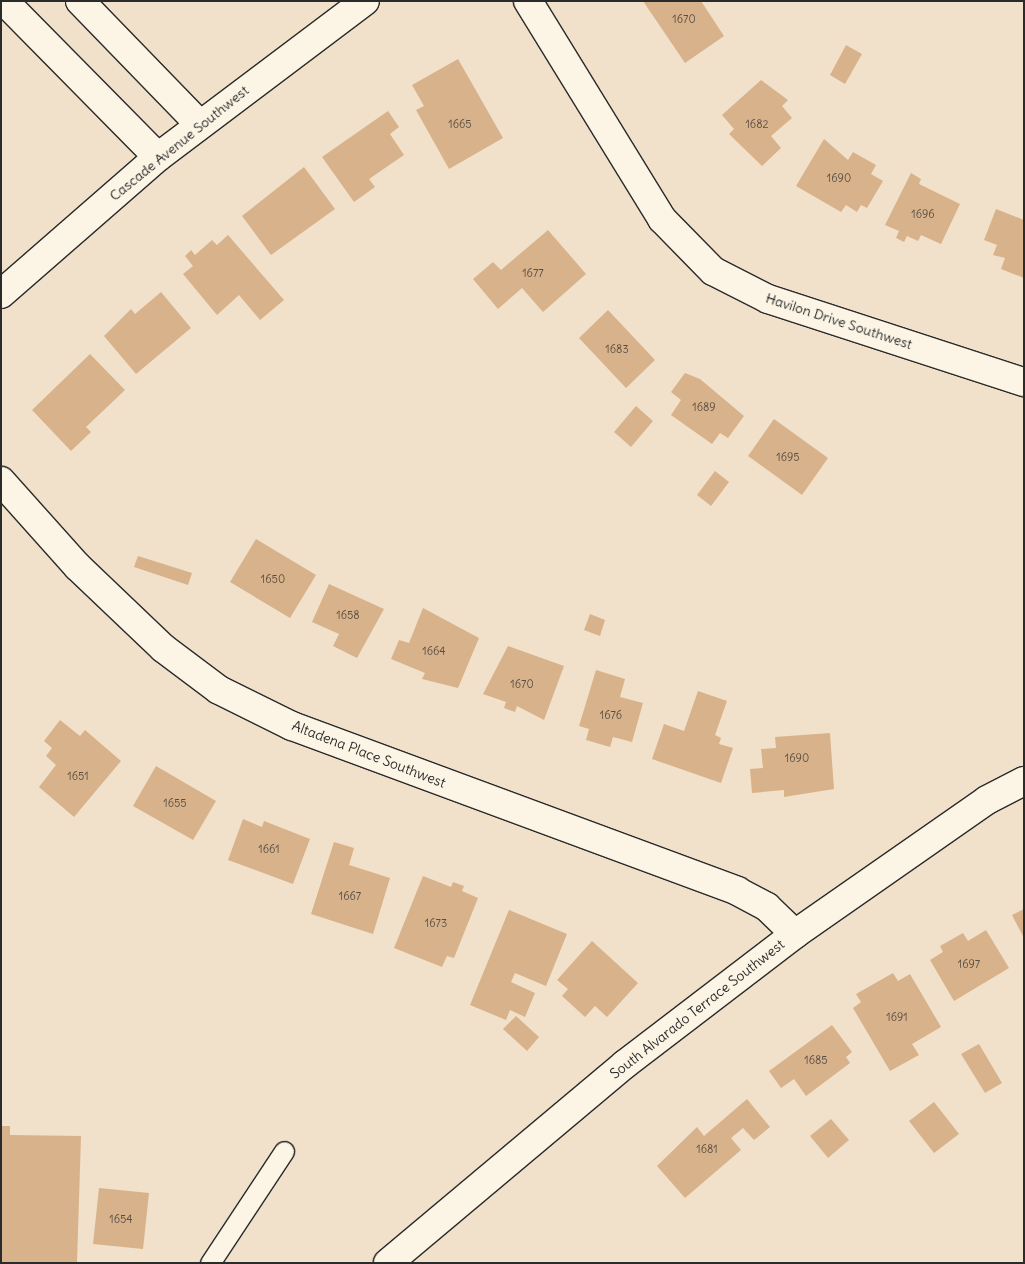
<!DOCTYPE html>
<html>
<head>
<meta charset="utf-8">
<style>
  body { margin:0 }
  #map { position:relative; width:1025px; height:1264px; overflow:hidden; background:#f1e1ca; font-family:Delius,sans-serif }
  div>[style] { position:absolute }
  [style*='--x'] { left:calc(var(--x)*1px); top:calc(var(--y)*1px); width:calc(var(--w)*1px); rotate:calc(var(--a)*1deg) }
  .building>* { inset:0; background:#d8b28a }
  .roads { filter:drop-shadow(1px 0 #2b2b2b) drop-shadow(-1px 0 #2b2b2b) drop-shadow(0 1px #2b2b2b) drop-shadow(0 -1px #2b2b2b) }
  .service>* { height:19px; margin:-9.5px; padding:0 9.5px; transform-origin:9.5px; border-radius:9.5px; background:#fcf5e5 }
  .minor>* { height:28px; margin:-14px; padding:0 14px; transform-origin:14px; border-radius:14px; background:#fcf5e5 }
  .secondary>* { height:28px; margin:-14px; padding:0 14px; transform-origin:14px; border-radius:14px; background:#fcf5e5 }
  span { translate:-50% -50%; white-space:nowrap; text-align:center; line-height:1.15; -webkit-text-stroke:4px #fcf5e5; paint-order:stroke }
  .number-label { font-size:11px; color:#564d43 }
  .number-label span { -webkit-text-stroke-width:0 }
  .street-label { font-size:14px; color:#2b2b2b }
  .frame { position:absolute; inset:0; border:2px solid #2b2b2b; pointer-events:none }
</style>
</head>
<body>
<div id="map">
  <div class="building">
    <i style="clip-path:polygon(643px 1px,701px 1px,724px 36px,685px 63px)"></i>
    <i style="clip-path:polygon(846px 45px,862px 54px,845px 84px,830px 75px)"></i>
    <i style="clip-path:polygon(458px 59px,503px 138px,449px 169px,416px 110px,424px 106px,412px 85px)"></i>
    <i style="clip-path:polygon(761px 80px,788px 100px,782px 106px,792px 118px,771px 136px,781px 148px,762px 166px,729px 134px,734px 129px,722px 115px)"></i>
    <i style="clip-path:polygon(388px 111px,399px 127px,390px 134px,404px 155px,369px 179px,375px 187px,354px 202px,322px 157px)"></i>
    <i style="clip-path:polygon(824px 139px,848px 160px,853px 152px,876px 165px,871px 174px,883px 181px,867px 208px,861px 205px,857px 212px,846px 205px,841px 212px,796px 186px)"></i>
    <i style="clip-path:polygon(304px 167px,335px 209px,271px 255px,242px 216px)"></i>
    <i style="clip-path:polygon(911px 173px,921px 179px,919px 184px,960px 204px,941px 244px,921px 235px,918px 241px,907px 236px,904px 242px,896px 238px,899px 231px,885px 225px)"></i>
    <i style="clip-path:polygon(996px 209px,1024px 220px,1024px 278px,1001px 269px,1005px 258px,993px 255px,997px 245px,984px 240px)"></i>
    <i style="clip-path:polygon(548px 230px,586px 274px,543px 312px,522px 288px,498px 309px,473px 279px,493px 262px,501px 270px)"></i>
    <i style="clip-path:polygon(228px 235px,284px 300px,260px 320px,239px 295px,217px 315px,183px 274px,193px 266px,185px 256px,191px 250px,195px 255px,212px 240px,217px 245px)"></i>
    <i style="clip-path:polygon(161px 292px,191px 328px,136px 374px,104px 336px,131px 309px,135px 314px)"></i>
    <i style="clip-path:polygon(608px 310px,655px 360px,626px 388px,579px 338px)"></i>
    <i style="clip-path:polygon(90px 354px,125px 390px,86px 427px,91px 432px,71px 451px,32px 410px)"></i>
    <i style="clip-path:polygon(685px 373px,700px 379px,744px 416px,728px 438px,720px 433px,712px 444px,671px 415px,681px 400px,671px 392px)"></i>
    <i style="clip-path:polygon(636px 406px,653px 421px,631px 447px,614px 432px)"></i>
    <i style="clip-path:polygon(774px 419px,828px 458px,802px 495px,748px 456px)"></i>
    <i style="clip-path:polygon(715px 471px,729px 482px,711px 506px,697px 495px)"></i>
    <i style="clip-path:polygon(256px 539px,316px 575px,290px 618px,230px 582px)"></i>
    <i style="clip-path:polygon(138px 556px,192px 573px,188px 585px,134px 567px)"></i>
    <i style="clip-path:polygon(329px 584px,384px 609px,357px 658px,333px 646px,339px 634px,312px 622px)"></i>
    <i style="clip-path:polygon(423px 608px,479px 638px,458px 688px,422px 679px,425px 673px,391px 659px,399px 640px,409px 643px)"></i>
    <i style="clip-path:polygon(590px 614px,605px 620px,600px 636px,584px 630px)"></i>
    <i style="clip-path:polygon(508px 646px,564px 666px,544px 720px,517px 706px,515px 712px,504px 708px,506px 702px,483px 694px)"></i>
    <i style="clip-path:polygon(596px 670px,625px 679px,620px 697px,643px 703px,632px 742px,613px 737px,610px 747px,586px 740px,589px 729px,579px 726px)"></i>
    <i style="clip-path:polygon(698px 691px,727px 701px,715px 735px,721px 738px,719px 744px,733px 748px,721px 783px,652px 759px,664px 724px,684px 731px)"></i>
    <i style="clip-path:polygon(60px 720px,80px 736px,85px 730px,121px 761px,74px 817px,39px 787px,56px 765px,46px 756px,52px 748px,44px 741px)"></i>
    <i style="clip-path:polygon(830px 733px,834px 789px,784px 797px,784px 790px,752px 793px,750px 769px,763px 768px,761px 749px,776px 748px,775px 737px)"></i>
    <i style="clip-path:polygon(156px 766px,216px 801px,193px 840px,133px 806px)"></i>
    <i style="clip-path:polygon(243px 819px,262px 827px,264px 821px,310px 839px,293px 884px,228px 860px)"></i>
    <i style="clip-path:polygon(334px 842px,354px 848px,349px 865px,390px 878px,373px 934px,311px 914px)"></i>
    <i style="clip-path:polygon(423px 876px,451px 887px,453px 882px,464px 886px,462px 891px,478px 898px,454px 958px,447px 956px,442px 967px,394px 948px)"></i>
    <i style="clip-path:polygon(1024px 909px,1024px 938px,1012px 915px)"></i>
    <i style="clip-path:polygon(509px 910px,567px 934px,546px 986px,515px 973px,511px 982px,535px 993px,525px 1017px,510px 1010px,506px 1020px,470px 1005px)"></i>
    <i style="clip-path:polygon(986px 930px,1009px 968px,954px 1001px,930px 960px,943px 952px,940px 946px,963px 933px,968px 941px)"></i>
    <i style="clip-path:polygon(592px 941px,638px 983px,607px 1017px,595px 1006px,585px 1017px,562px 996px,568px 989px,557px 980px)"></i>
    <i style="clip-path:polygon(893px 973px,898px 981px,910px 974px,941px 1027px,912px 1044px,919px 1055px,890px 1071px,853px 1008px,861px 1002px,856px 994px)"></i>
    <i style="clip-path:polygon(516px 1016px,539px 1037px,527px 1051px,503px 1029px)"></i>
    <i style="clip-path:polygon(832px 1025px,852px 1052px,846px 1057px,850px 1063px,806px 1096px,794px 1079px,781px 1088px,769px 1071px)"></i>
    <i style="clip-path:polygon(979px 1044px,1002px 1083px,985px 1093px,961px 1054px)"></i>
    <i style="clip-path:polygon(747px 1099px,770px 1127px,754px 1140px,743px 1128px,731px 1138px,741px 1150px,685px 1198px,657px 1166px,697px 1127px,704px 1136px)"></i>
    <i style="clip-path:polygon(934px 1102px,959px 1134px,934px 1153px,909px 1121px)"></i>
    <i style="clip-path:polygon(831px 1119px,849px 1140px,828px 1158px,810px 1136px)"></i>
    <i style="clip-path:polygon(1px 1126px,10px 1126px,10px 1135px,81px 1136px,77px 1263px,1px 1263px)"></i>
    <i style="clip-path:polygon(99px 1188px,149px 1193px,143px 1249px,93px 1244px)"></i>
  </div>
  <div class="roads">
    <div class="service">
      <i style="--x:210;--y:1263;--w:134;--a:-56.5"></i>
    </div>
    <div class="minor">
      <i style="--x:4;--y:1;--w:219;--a:45.4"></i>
      <i style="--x:80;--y:1;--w:171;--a:45.9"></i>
      <i style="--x:528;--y:1;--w:256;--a:58.4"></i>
      <i style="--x:662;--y:219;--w:73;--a:45.6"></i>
      <i style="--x:713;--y:271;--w:62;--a:27"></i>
      <i style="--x:768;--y:299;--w:269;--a:18"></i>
      <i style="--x:1;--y:481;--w:114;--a:48.2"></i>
      <i style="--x:77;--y:566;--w:119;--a:43.6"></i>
      <i style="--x:163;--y:648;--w:70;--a:36.9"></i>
      <i style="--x:219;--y:690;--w:81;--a:26.3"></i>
      <i style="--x:292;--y:726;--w:475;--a:20.3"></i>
      <i style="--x:737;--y:891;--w:34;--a:28"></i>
      <i style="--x:767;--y:907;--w:39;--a:44"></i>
      <i style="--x:388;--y:1263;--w:309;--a:-40"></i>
      <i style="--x:625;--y:1064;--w:214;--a:-37.4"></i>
      <i style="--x:795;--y:934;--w:234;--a:-34.9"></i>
      <i style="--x:987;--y:800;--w:42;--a:-27.2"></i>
    </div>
    <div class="secondary">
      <i style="--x:1;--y:294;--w:208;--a:-41.1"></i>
      <i style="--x:158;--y:157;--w:259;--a:-37"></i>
    </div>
  </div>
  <div class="number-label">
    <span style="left:684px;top:19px">1670</span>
    <span style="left:460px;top:124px">1665</span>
    <span style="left:757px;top:124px">1682</span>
    <span style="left:839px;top:178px">1690</span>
    <span style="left:923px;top:214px">1696</span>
    <span style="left:533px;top:273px">1677</span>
    <span style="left:617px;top:349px">1683</span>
    <span style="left:704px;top:407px">1689</span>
    <span style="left:788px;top:457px">1695</span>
    <span style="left:273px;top:579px">1650</span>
    <span style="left:348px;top:615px">1658</span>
    <span style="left:434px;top:651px">1664</span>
    <span style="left:522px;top:684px">1670</span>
    <span style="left:611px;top:715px">1676</span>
    <span style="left:797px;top:758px">1690</span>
    <span style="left:78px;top:776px">1651</span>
    <span style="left:175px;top:803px">1655</span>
    <span style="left:269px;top:849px">1661</span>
    <span style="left:350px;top:896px">1667</span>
    <span style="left:436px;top:923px">1673</span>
    <span style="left:969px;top:964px">1697</span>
    <span style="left:897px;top:1017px">1691</span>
    <span style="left:816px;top:1060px">1685</span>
    <span style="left:707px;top:1149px">1681</span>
    <span style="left:121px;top:1219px">1654</span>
  </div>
  <div class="street-label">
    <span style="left:179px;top:143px;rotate:-39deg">Cascade Avenue Southwest</span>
    <span style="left:839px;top:321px;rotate:18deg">Havilon Drive Southwest</span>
    <span style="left:369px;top:754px;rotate:21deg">Altadena Place Southwest</span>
    <span style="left:697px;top:1009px;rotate:-38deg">South Alvarado Terrace Southwest</span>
  </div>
  <div class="frame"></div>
</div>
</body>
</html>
